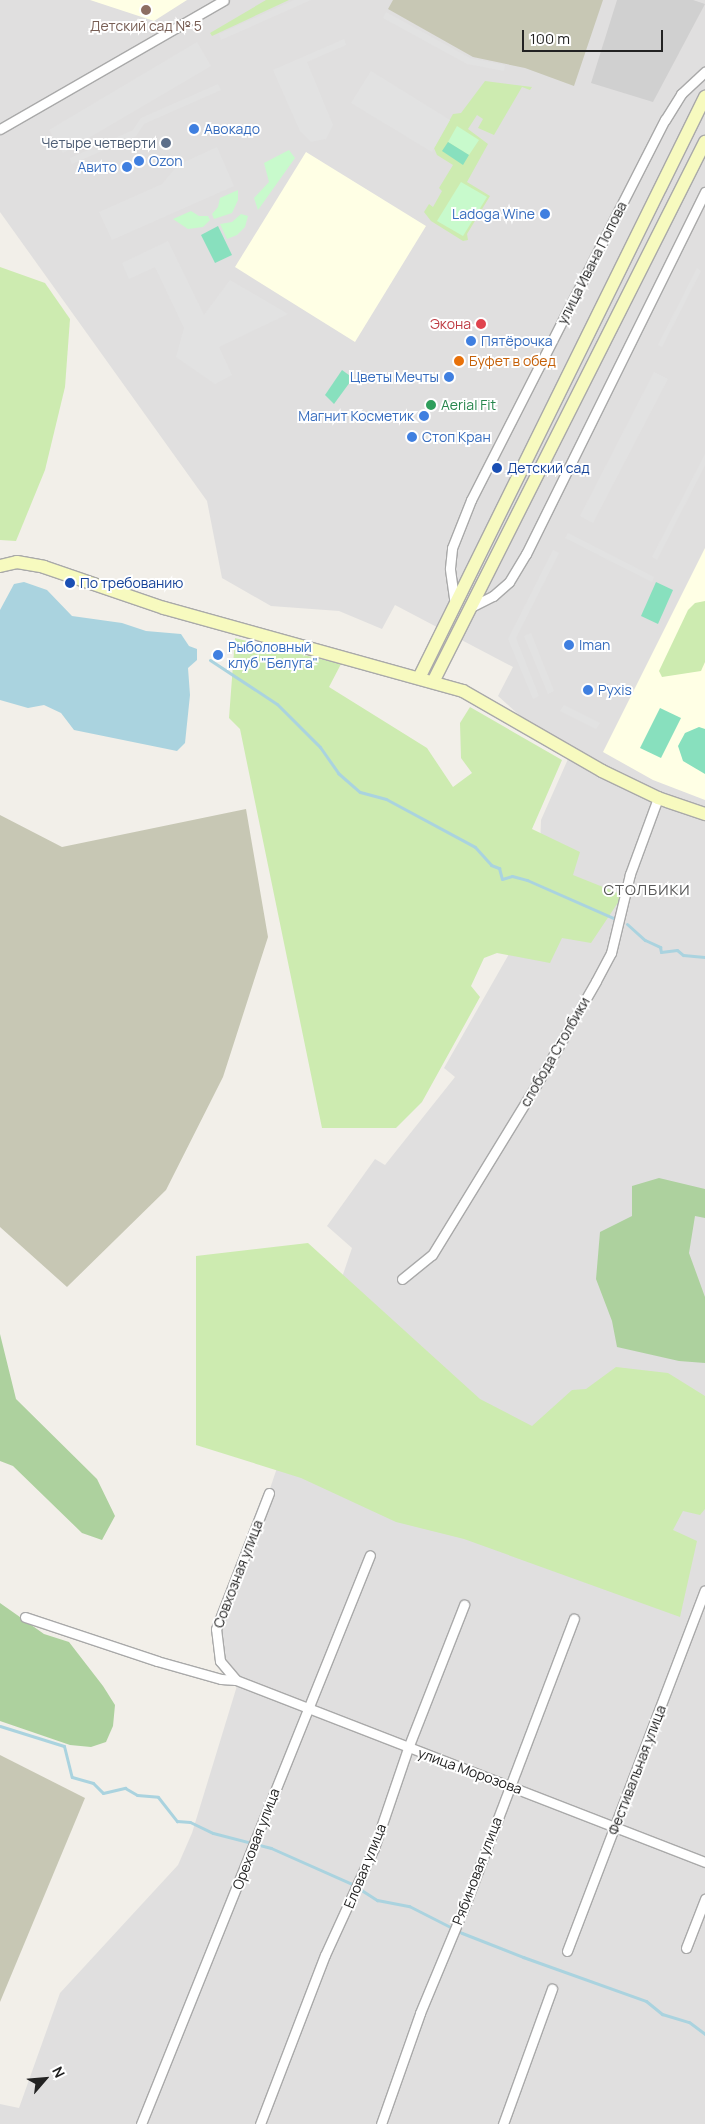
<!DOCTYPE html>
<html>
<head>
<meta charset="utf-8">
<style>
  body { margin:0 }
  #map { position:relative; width:705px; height:2124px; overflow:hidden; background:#f2efe9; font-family:Manrope,sans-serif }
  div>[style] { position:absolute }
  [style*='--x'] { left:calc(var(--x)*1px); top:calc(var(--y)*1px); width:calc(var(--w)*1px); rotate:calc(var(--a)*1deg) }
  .residential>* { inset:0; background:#e0dfdf }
  .education>* { inset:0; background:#ffffe5 }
  .religious>* { inset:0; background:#d0d0d0 }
  .construction>* { inset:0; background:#c7c7b4 }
  .grass>* { inset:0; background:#cdebb0 }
  .forest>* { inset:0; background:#add19e }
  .park>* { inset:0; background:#c8facc }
  .pitch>* { inset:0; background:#88e0be }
  .parking>* { inset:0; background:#e2e2e2 }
  .water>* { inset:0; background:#aad3df }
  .stream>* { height:3px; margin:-1.5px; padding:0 1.5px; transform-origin:1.5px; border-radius:1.5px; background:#aad3df }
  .roads { filter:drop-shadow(1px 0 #a9a9a9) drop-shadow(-1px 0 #a9a9a9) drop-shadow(0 1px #a9a9a9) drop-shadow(0 -1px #a9a9a9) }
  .minor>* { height:9px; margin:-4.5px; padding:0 4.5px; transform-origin:4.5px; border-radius:4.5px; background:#fff }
  .secondary>* { height:12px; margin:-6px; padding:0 6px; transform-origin:6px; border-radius:6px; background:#f7fabf }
  .dots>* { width:14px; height:14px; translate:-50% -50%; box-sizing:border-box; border:2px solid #fff; border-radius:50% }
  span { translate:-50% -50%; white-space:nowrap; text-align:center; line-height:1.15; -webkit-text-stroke:4px #fff; paint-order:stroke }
  .education-label { font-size:14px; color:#785e54 }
  .shop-label { font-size:14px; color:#366cbe }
  .left { translate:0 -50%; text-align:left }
  .right { translate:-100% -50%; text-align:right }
  .service-label { font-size:14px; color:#4e5e75 }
  .street-label { font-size:14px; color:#222 }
  .health-label { font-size:14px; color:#be3a42 }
  .food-label { font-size:14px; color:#c56008 }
  .leisure-label { font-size:14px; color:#27864d }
  .transit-label { font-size:14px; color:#164399 }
  .neighbourhood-label { font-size:15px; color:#555; letter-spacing:1px }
  .north { position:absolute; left:20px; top:2054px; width:50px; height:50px; -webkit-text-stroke:4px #fff; paint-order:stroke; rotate:63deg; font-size:14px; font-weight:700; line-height:20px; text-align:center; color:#222 }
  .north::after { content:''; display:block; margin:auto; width:18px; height:22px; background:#222; clip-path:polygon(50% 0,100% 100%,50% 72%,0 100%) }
  .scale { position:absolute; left:522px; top:30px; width:141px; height:22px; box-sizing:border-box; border:2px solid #222; border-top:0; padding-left:6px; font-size:15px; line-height:18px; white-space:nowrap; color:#222; -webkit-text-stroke:4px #fff; paint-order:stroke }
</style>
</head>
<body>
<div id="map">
  <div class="residential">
    <i style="clip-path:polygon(0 0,705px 0,705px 2124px,0 2124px,0 2104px,19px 2108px,60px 1993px,178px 1865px,192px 1833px,240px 1676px,216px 1647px,352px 1248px,327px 1226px,375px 1159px,385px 1165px,455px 1077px,444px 1068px,538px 903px,541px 820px,568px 759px,498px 696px,513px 667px,395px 605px,382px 629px,339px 611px,271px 606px,222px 578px,207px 501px,0 212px)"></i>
  </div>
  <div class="education">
    <i style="clip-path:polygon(90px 0,187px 0,154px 21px)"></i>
    <i style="clip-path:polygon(306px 152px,426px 226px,355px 342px,235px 267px)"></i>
    <i style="clip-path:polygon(705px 548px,705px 800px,653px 780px,603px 752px)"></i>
  </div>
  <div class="religious">
    <i style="clip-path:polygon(617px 0,693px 0,705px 4px,653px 102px,591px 83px)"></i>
  </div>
  <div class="construction">
    <i style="clip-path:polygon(393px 0,603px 0,574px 86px,525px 68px,473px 57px,388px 9px)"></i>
    <i style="clip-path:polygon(246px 809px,268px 937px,223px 1077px,166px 1190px,67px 1287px,0 1227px,0 815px,62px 847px)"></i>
    <i style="clip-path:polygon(0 1755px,85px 1798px,0 2002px)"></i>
  </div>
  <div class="grass">
    <i style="clip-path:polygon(266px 0,289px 0,212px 36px,210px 33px)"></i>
    <i style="clip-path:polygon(485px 81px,532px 87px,530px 90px,522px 87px,494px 135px,478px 128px,483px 119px,477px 115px,468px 129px,488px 144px,467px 182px,490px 196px,467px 234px,468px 240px,463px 241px,431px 221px,424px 212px,429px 204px,433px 207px,442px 191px,439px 188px,453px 165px,437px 155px,434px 148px,453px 114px,461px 113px)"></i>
    <i style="clip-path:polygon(0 267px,45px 283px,70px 319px,65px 387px,45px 470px,16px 541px,0 540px)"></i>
    <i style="clip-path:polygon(705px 601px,705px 662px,701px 671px,662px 677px,659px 671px,688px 610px,695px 603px)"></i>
    <i style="clip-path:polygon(235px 638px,341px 664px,329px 687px,427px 748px,453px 787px,472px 773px,461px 758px,460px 723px,470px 707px,562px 760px,532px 829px,580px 852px,573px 875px,623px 895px,591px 943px,562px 938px,550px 963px,497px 953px,484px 958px,471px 986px,480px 997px,422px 1102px,396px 1128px,322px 1128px,240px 729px,229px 718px)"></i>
    <i style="clip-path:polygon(308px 1243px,480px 1399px,532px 1426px,572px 1390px,586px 1389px,616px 1367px,668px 1373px,705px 1396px,705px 1509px,700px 1515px,683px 1511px,673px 1530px,697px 1541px,680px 1617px,464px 1539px,396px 1522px,301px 1478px,196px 1445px,196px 1256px)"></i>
  </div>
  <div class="forest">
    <i style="clip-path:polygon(659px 1178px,705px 1189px,705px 1218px,695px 1216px,689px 1253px,705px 1297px,705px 1363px,679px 1361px,617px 1347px,612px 1321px,596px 1279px,600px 1232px,632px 1216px,632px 1186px)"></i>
    <i style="clip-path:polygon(0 1334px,16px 1399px,97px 1479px,115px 1516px,102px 1540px,82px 1533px,13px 1466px,0 1461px)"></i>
    <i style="clip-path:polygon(0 1603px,44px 1634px,69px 1642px,103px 1686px,115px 1705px,113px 1726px,106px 1742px,91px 1747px,70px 1745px,0 1721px)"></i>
  </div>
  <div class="park">
    <i style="clip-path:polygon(457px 126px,479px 140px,469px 155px,448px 142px)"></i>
    <i style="clip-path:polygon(289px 150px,295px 158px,258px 210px,254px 198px,269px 182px,264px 163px)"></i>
    <i style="clip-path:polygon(461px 182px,487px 197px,463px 236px,437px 221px)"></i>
    <i style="clip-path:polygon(238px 190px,238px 200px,232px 213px,214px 219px,212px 214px,218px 207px,220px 198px)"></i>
    <i style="clip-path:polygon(191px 211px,199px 216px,208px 216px,210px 220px,203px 227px,188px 229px,173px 219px)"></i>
    <i style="clip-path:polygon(241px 214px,248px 216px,245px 227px,237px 235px,227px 239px,220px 224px,232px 222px)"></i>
  </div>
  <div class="pitch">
    <i style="clip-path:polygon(448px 142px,469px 155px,463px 165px,442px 151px)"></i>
    <i style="clip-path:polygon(218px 226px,232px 255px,215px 263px,201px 235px)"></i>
    <i style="clip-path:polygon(342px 370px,353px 378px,334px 404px,325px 395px)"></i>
    <i style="clip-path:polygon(656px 582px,673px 590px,658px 624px,641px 616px)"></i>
    <i style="clip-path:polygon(660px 708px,681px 718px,661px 758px,640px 748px)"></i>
    <i style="clip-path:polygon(699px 727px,705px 729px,705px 774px,683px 761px,678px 746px,685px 733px)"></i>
  </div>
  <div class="parking">
    <i style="clip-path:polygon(294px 0,311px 0,221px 40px,219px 34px)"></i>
    <i style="clip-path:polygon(386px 12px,470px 58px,505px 65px,504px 71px,467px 64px,383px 18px)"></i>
    <i style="clip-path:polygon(344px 39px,346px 45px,307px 62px,333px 125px,326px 139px,311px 142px,300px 131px,273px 70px)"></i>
    <i style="clip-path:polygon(197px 42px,211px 66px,63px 153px,49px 130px)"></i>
    <i style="clip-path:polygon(371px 71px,450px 120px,432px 152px,351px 103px)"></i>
    <i style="clip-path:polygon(218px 84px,221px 90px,144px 124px,136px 136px,72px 164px,70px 158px,133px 130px,141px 118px)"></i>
    <i style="clip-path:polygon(217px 147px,234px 186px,112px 240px,99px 212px,162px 184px,178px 165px)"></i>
    <i style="clip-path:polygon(168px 241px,204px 315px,230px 280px,288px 314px,219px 347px,232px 375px,215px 384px,176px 357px,184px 328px,155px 267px,129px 279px,122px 263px)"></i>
    <i style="clip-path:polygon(697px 268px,701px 271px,662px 347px,658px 345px)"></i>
    <i style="clip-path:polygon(654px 372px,668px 379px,593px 523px,580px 516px)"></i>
    <i style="clip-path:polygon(705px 454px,705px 465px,657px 560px,652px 557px)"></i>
    <i style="clip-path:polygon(568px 533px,654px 577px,652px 582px,565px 538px)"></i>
    <i style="clip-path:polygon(553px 550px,559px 553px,516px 638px,539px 696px,533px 699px,508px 639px)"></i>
    <i style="clip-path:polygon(531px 633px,554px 691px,548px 694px,524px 636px)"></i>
    <i style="clip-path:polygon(564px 705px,600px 723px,596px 729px,560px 711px)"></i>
  </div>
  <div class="water">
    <i style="clip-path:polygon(24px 582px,47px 590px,72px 616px,122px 623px,146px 631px,181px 634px,189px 646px,197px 649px,197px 660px,188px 668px,190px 695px,185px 743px,177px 751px,74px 730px,61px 713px,44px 705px,28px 708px,0 700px,0 610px,14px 584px)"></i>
  </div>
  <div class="stream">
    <i style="--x:210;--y:660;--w:80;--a:33.3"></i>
    <i style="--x:277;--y:704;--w:61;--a:45"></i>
    <i style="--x:320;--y:747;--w:32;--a:55"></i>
    <i style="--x:338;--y:773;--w:29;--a:41"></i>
    <i style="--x:360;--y:792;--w:27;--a:15"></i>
    <i style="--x:386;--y:799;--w:101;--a:28.3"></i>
    <i style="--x:475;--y:847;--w:24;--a:48"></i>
    <i style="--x:491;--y:865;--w:9;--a:21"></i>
    <i style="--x:499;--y:868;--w:11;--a:75"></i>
    <i style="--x:502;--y:879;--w:10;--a:-17"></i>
    <i style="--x:512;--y:876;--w:16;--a:15"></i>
    <i style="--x:527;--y:880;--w:94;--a:23.8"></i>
    <i style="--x:627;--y:924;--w:24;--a:42"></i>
    <i style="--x:645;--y:940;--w:17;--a:25"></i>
    <i style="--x:660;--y:947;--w:5;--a:79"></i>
    <i style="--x:661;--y:952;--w:16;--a:-7"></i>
    <i style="--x:677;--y:950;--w:8;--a:40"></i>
    <i style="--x:683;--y:955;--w:22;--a:5"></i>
    <i style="--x:0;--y:1726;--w:67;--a:17.4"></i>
    <i style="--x:64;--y:1746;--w:32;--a:76"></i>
    <i style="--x:72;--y:1777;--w:22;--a:16"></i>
    <i style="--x:93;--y:1783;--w:14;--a:45"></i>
    <i style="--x:103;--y:1793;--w:23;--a:-13"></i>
    <i style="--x:125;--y:1788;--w:14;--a:30"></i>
    <i style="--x:137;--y:1795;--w:21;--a:5"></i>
    <i style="--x:158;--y:1797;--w:31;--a:52"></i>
    <i style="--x:177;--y:1821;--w:13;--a:4"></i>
    <i style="--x:190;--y:1822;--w:25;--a:26"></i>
    <i style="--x:213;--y:1833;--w:60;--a:14.5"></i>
    <i style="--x:271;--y:1848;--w:89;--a:24"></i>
    <i style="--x:352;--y:1884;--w:30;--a:33"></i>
    <i style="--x:377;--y:1900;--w:33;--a:11"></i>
    <i style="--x:409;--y:1906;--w:59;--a:27"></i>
    <i style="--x:462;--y:1933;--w:66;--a:21.5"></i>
    <i style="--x:523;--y:1957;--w:131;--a:19.7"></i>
    <i style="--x:646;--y:2001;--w:21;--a:39"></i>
    <i style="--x:662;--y:2014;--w:28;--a:17"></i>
    <i style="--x:689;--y:2022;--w:20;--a:37"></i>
  </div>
  <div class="roads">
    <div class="minor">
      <i style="--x:0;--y:129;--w:258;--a:-29.9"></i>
      <i style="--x:455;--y:605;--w:37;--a:-98"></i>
      <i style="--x:450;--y:568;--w:20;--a:-84"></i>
      <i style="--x:452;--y:548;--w:52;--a:-68.4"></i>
      <i style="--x:471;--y:500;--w:427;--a:-63"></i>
      <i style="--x:665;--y:120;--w:31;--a:-58"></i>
      <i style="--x:681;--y:94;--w:33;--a:-43"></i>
      <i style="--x:471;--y:607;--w:25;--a:-27"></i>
      <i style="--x:493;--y:596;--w:21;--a:-41"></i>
      <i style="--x:509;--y:582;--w:33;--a:-59"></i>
      <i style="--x:526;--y:554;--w:404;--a:-63.7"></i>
      <i style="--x:402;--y:1279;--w:38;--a:-39"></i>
      <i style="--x:432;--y:1255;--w:203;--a:-58.5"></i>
      <i style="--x:538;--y:1082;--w:116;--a:-60.1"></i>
      <i style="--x:596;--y:981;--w:32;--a:-62"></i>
      <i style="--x:611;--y:953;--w:81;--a:-76.5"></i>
      <i style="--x:630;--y:874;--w:81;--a:-69.8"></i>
      <i style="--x:25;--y:1617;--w:139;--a:18.4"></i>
      <i style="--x:157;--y:1661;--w:66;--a:15.7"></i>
      <i style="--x:221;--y:1679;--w:15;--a:4"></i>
      <i style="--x:236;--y:1680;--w:503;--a:21.21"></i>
      <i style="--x:236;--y:1680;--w:25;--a:-130"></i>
      <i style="--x:220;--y:1661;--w:32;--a:-97"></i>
      <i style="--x:216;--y:1629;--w:146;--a:-68.7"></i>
      <i style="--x:686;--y:1948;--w:53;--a:-68.8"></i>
      <i style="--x:567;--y:1951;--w:386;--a:-69.1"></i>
      <i style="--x:141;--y:2124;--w:613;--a:-68.08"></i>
      <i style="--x:260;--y:2124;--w:181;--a:-69"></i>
      <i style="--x:325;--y:1955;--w:118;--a:-65.4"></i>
      <i style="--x:374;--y:1848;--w:106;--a:-71.2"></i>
      <i style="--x:408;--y:1748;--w:154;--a:-68.6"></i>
      <i style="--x:381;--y:2124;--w:118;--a:-70.6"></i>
      <i style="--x:420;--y:2013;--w:122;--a:-67.4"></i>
      <i style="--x:467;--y:1900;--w:301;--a:-69.2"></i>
      <i style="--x:503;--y:2124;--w:144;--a:-70.1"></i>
    </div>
    <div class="secondary">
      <i style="--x:0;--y:566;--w:17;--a:-13"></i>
      <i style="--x:17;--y:562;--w:27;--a:10"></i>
      <i style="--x:44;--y:567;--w:127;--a:18.9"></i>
      <i style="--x:164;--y:608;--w:310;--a:15.5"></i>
      <i style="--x:463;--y:691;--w:160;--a:29.9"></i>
      <i style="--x:602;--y:771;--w:62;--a:25.7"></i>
      <i style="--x:658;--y:798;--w:50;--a:18.8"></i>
      <i style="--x:419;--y:678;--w:648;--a:-63.79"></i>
      <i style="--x:433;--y:682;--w:605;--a:-63.27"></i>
    </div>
  </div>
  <div class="dots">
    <i style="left:146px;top:10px;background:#8d6e63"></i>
    <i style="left:194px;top:129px;background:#3f7fe0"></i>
    <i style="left:166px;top:143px;background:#5c6f8a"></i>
    <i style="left:139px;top:161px;background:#3f7fe0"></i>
    <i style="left:127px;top:167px;background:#3f7fe0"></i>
    <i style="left:545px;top:214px;background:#3f7fe0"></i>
    <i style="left:481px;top:324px;background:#e0444e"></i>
    <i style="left:471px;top:341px;background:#3f7fe0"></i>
    <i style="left:459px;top:361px;background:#e8710a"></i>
    <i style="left:449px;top:377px;background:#3f7fe0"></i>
    <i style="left:431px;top:405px;background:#2e9e5b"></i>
    <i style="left:424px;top:416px;background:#3f7fe0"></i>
    <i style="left:412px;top:437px;background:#3f7fe0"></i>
    <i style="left:497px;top:468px;background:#1a4fb4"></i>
    <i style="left:70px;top:583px;background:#1a4fb4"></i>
    <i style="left:569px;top:645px;background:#3f7fe0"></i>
    <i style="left:218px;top:655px;background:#3f7fe0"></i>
    <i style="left:588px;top:690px;background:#3f7fe0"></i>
  </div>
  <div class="education-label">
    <span style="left:146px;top:26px">Детский сад № 5</span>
  </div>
  <div class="shop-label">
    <span class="left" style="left:204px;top:129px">Авокадо</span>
    <span class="left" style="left:149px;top:161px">Ozon</span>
    <span class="right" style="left:117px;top:167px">Авито</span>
    <span class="right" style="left:535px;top:214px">Ladoga Wine</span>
    <span class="left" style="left:481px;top:341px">Пятёрочка</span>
    <span class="right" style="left:439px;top:377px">Цветы Мечты</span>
    <span class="right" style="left:414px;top:416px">Магнит Косметик</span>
    <span class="left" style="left:422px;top:437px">Стоп Кран</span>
    <span class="left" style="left:579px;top:645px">Iman</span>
    <span class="left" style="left:228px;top:655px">Рыболовный<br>клуб "Белуга"</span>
    <span class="left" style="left:598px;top:690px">Pyxis</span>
  </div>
  <div class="service-label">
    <span class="right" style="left:156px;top:143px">Четыре четверти</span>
  </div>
  <div class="street-label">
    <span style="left:592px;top:263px;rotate:-63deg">улица Ивана Попова</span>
    <span style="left:555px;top:1052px;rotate:-60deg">слобода Столбики</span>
    <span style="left:238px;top:1574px;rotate:-69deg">Совхозная улица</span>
    <span style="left:637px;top:1770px;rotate:-69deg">Фестивальная улица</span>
    <span style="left:470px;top:1771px;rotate:20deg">улица Морозова</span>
    <span style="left:256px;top:1839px;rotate:-69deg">Ореховая улица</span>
    <span style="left:365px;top:1866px;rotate:-68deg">Еловая улица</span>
    <span style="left:477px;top:1871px;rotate:-69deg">Рябиновая улица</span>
  </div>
  <div class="health-label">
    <span class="right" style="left:471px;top:324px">Экона</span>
  </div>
  <div class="food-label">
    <span class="left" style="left:469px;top:361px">Буфет в обед</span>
  </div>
  <div class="leisure-label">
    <span class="left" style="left:441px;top:405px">Aerial Fit</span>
  </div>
  <div class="transit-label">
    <span class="left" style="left:507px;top:468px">Детский сад</span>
    <span class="left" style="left:80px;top:583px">По требованию</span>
  </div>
  <div class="neighbourhood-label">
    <span style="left:647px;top:890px">СТОЛБИКИ</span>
  </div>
  <div class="north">N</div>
  <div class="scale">100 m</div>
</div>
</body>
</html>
